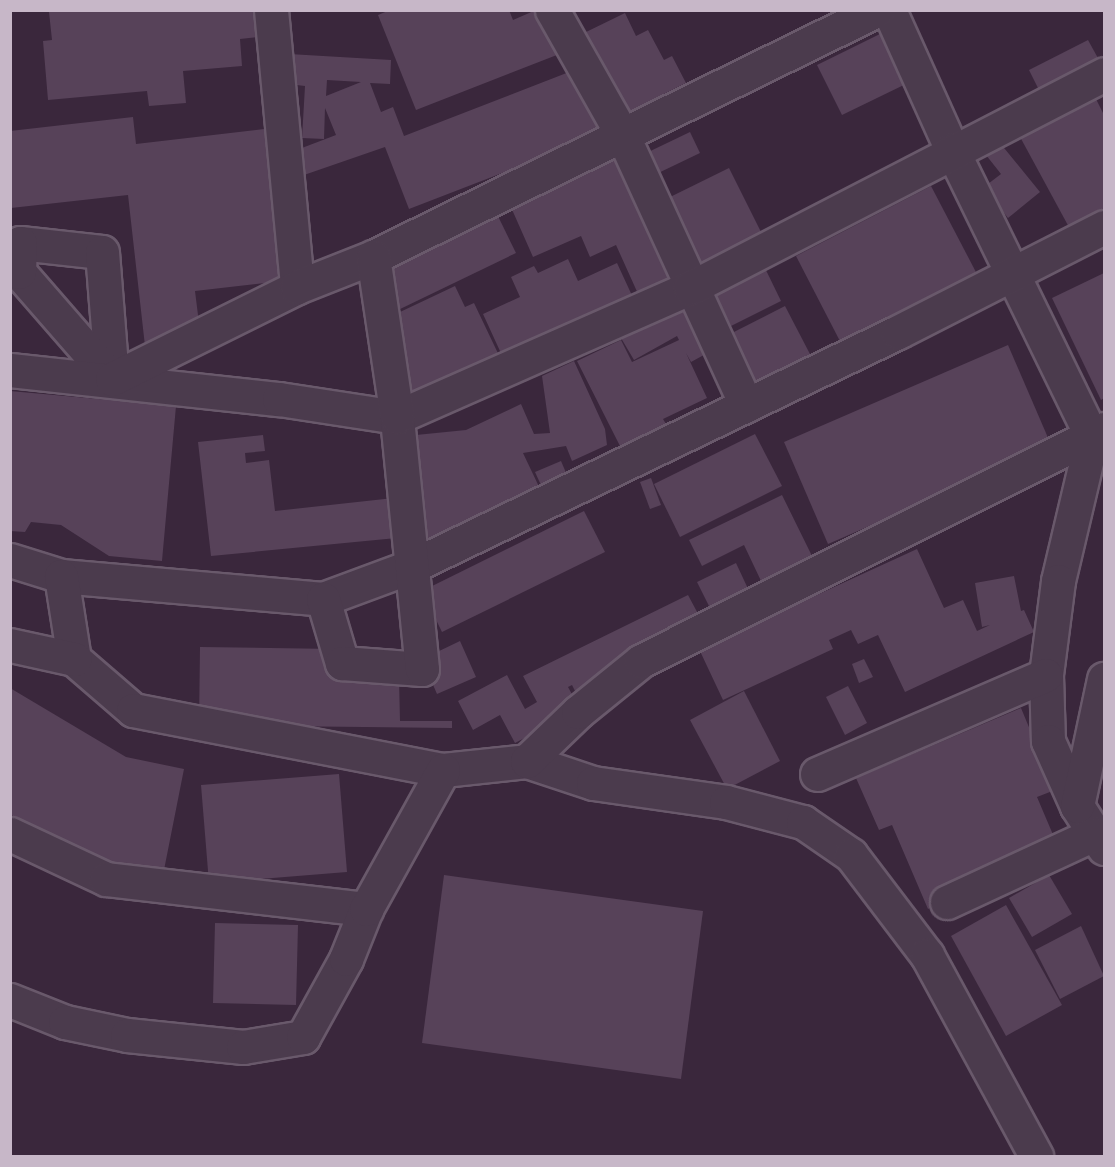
<!DOCTYPE html>
<html>
<head>
<meta charset="utf-8">
<style>
  body { margin:0 }
  #map { position:relative; width:1115px; height:1167px; overflow:hidden; background:#3a273c; font-family:"Fira Sans Condensed",sans-serif }
  div>[style] { position:absolute }
  [style*='--x'] { left:calc(var(--x)*1px); top:calc(var(--y)*1px); width:calc(var(--w)*1px); rotate:calc(var(--a)*1deg) }
  .building>* { inset:0; background:#574259 }
  .roads { filter:drop-shadow(2px 0 #69596b) drop-shadow(-2px 0 #69596b) drop-shadow(0 2px #69596b) drop-shadow(0 -2px #69596b) }
  .minor>* { height:33px; margin:-16.5px; padding:0 16.5px; transform-origin:16.5px; border-radius:16.5px; background:#4b3b4d }
  span { translate:-50% -50%; white-space:nowrap; text-align:center; line-height:1.15; -webkit-text-stroke:4.5px #302032; paint-order:stroke }
  .frame { position:absolute; inset:0; border:12px solid #c7b7c8; pointer-events:none }
</style>
</head>
<body>
<div id="map">
  <div class="building">
    <i style="clip-path:polygon(266px 10px,268px 36px,240px 39px,242px 66px,183px 71px,186px 103px,149px 106px,147px 91px,48px 100px,43px 41px,52px 40px,49px 12px)"></i>
    <i style="clip-path:polygon(390px 10px,509px 10px,513px 20px,536px 10px,562px 53px,416px 110px,378px 15px)"></i>
    <i style="clip-path:polygon(625px 13px,636px 36px,648px 30px,664px 60px,672px 56px,686px 83px,624px 114px,584px 33px)"></i>
    <i style="clip-path:polygon(884px 32px,910px 82px,842px 115px,817px 65px)"></i>
    <i style="clip-path:polygon(1088px 40px,1099px 60px,1039px 90px,1029px 70px)"></i>
    <i style="clip-path:polygon(evenodd,289px 54px,391px 60px,390px 84px,370px 83px,381px 112px,393px 107px,404px 136px,582px 67px,608px 132px,409px 209px,385px 147px,304px 175px,294px 151px,336px 135px,325px 108px,324px 139px,302px 138px,305px 86px,288px 84px,289px 54px,327px 80px,361px 82px,326px 96px,327px 80px)"></i>
    <i style="clip-path:polygon(1094px 95px,1104px 115px,1104px 228px,1077px 242px,1019px 135px)"></i>
    <i style="clip-path:polygon(133px 117px,136px 144px,264px 129px,282px 281px,195px 291px,201px 339px,145px 346px,128px 195px,11px 208px,10px 131px)"></i>
    <i style="clip-path:polygon(690px 132px,700px 153px,650px 177px,640px 156px)"></i>
    <i style="clip-path:polygon(1000px 143px,1040px 192px,1008px 218px,984px 187px,1001px 174px,986px 155px)"></i>
    <i style="clip-path:polygon(626px 153px,682px 277px,639px 296px,616px 245px,590px 257px,581px 236px,533px 257px,510px 205px)"></i>
    <i style="clip-path:polygon(729px 168px,762px 234px,698px 265px,666px 199px)"></i>
    <i style="clip-path:polygon(931px 186px,978px 276px,843px 347px,796px 256px)"></i>
    <i style="clip-path:polygon(494px 208px,516px 253px,396px 311px,374px 266px)"></i>
    <i style="clip-path:polygon(568px 259px,578px 281px,617px 263px,635px 302px,505px 362px,483px 314px,520px 297px,511px 277px,534px 266px,538px 273px)"></i>
    <i style="clip-path:polygon(761px 260px,781px 301px,731px 326px,711px 284px)"></i>
    <i style="clip-path:polygon(1104px 273px,1104px 398px,1101px 400px,1052px 298px)"></i>
    <i style="clip-path:polygon(455px 286px,465px 307px,474px 303px,505px 368px,397px 419px,381px 321px)"></i>
    <i style="clip-path:polygon(686px 302px,713px 350px,691px 362px,686px 353px,707px 398px,663px 419px,666px 424px,620px 446px,577px 361px,621px 340px,632px 362px,679px 340px,677px 336px,634px 360px,621px 338px)"></i>
    <i style="clip-path:polygon(785px 306px,811px 356px,754px 385px,728px 335px)"></i>
    <i style="clip-path:polygon(1008px 345px,1052px 447px,828px 544px,784px 442px)"></i>
    <i style="clip-path:polygon(574px 361px,605px 429px,607px 445px,572px 461px,566px 446px,523px 453px,542px 493px,435px 543px,418px 544px,406px 436px,466px 430px,521px 404px,534px 434px,550px 433px,542px 376px)"></i>
    <i style="clip-path:polygon(10px 391px,176px 406px,162px 561px,109px 556px,61px 525px,31px 522px,25px 532px,10px 531px)"></i>
    <i style="clip-path:polygon(755px 434px,782px 486px,680px 537px,654px 484px)"></i>
    <i style="clip-path:polygon(263px 435px,265px 451px,245px 453px,246px 463px,269px 460px,275px 511px,403px 497px,407px 537px,211px 556px,198px 442px)"></i>
    <i style="clip-path:polygon(561px 461px,570px 482px,545px 494px,535px 472px)"></i>
    <i style="clip-path:polygon(651px 478px,661px 505px,650px 509px,640px 482px)"></i>
    <i style="clip-path:polygon(782px 495px,813px 558px,762px 583px,744px 545px,702px 566px,689px 540px)"></i>
    <i style="clip-path:polygon(584px 511px,605px 552px,442px 632px,422px 591px)"></i>
    <i style="clip-path:polygon(917px 549px,944px 608px,963px 600px,977px 631px,990px 625px,982px 627px,975px 583px,1014px 576px,1021px 611px,1024px 610px,1034px 632px,905px 692px,878px 635px,858px 644px,851px 630px,829px 640px,833px 649px,723px 700px,699px 649px)"></i>
    <i style="clip-path:polygon(736px 563px,750px 593px,712px 612px,697px 582px)"></i>
    <i style="clip-path:polygon(688px 595px,711px 638px,582px 705px,572px 685px,568px 687px,580px 709px,515px 743px,500px 715px,473px 730px,458px 701px,507px 675px,525px 709px,537px 702px,523px 676px)"></i>
    <i style="clip-path:polygon(460px 641px,476px 677px,437px 694px,427px 671px,441px 664px,435px 653px)"></i>
    <i style="clip-path:polygon(200px 647px,335px 649px,399px 678px,400px 721px,452px 721px,452px 728px,199px 725px)"></i>
    <i style="clip-path:polygon(864px 659px,873px 677px,859px 683px,852px 664px)"></i>
    <i style="clip-path:polygon(848px 686px,867px 723px,845px 735px,826px 697px)"></i>
    <i style="clip-path:polygon(10px 688px,126px 757px,184px 769px,163px 875px,108px 865px,65px 847px,10px 814px)"></i>
    <i style="clip-path:polygon(744px 691px,780px 761px,727px 789px,690px 720px)"></i>
    <i style="clip-path:polygon(1021px 708px,1055px 790px,1037px 797px,1054px 837px,1013px 872px,928px 909px,892px 825px,879px 830px,856px 778px)"></i>
    <i style="clip-path:polygon(339px 774px,347px 872px,209px 883px,201px 785px)"></i>
    <i style="clip-path:polygon(444px 875px,703px 911px,681px 1079px,422px 1043px)"></i>
    <i style="clip-path:polygon(1049px 875px,1072px 914px,1032px 937px,1009px 898px)"></i>
    <i style="clip-path:polygon(1006px 905px,1062px 1005px,1006px 1036px,951px 936px)"></i>
    <i style="clip-path:polygon(215px 923px,298px 925px,296px 1005px,213px 1003px)"></i>
    <i style="clip-path:polygon(1081px 926px,1104px 976px,1060px 999px,1035px 950px)"></i>
  </div>
  <div class="roads">
    <div class="minor">
      <i style="--x:271;--y:10;--w:278;--a:84.6"></i>
      <i style="--x:552;--y:10;--w:145;--a:60.6"></i>
      <i style="--x:623;--y:136;--w:296;--a:65.4"></i>
      <i style="--x:889;--y:10;--w:154;--a:65.8"></i>
      <i style="--x:952;--y:150;--w:319;--a:64"></i>
      <i style="--x:1092;--y:437;--w:148;--a:103.3"></i>
      <i style="--x:1058;--y:581;--w:95;--a:97.3"></i>
      <i style="--x:1046;--y:675;--w:66;--a:88.3"></i>
      <i style="--x:1048;--y:741;--w:71;--a:66"></i>
      <i style="--x:1077;--y:806;--w:50;--a:57.3"></i>
      <i style="--x:20;--y:243;--w:82;--a:6.3"></i>
      <i style="--x:102;--y:252;--w:127;--a:85.5"></i>
      <i style="--x:112;--y:379;--w:142;--a:-131"></i>
      <i style="--x:19;--y:272;--w:29;--a:-88"></i>
      <i style="--x:10;--y:370;--w:271;--a:6.2"></i>
      <i style="--x:279;--y:399;--w:119;--a:8.7"></i>
      <i style="--x:397;--y:417;--w:320;--a:-23.8"></i>
      <i style="--x:690;--y:288;--w:466;--a:-27.3"></i>
      <i style="--x:112;--y:379;--w:207;--a:-26.4"></i>
      <i style="--x:297;--y:287;--w:82;--a:-21.5"></i>
      <i style="--x:373;--y:257;--w:561;--a:-26.11"></i>
      <i style="--x:10;--y:560;--w:53;--a:17.4"></i>
      <i style="--x:61;--y:576;--w:263;--a:5"></i>
      <i style="--x:323;--y:599;--w:95;--a:-20.3"></i>
      <i style="--x:412;--y:566;--w:539;--a:-25.71"></i>
      <i style="--x:898;--y:332;--w:231;--a:-27"></i>
      <i style="--x:61;--y:576;--w:84;--a:81.1"></i>
      <i style="--x:74;--y:659;--w:78;--a:40.8"></i>
      <i style="--x:133;--y:710;--w:316;--a:11"></i>
      <i style="--x:443;--y:770;--w:84;--a:-6.1"></i>
      <i style="--x:527;--y:761;--w:70;--a:18.4"></i>
      <i style="--x:593;--y:783;--w:134;--a:8.1"></i>
      <i style="--x:726;--y:802;--w:80;--a:14.6"></i>
      <i style="--x:803;--y:822;--w:58;--a:34.5"></i>
      <i style="--x:851;--y:855;--w:126;--a:52.8"></i>
      <i style="--x:927;--y:955;--w:229;--a:61.5"></i>
      <i style="--x:323;--y:599;--w:67;--a:73.5"></i>
      <i style="--x:342;--y:663;--w:80;--a:4.3"></i>
      <i style="--x:422;--y:669;--w:253;--a:-95.7"></i>
      <i style="--x:397;--y:417;--w:162;--a:-98.5"></i>
      <i style="--x:10;--y:645;--w:66;--a:12.3"></i>
      <i style="--x:527;--y:761;--w:71;--a:-43.9"></i>
      <i style="--x:578;--y:712;--w:81;--a:-39"></i>
      <i style="--x:641;--y:661;--w:518;--a:-26.61"></i>
      <i style="--x:817;--y:774;--w:249;--a:-23.4"></i>
      <i style="--x:1077;--y:806;--w:130;--a:-78"></i>
      <i style="--x:10;--y:834;--w:106;--a:25.1"></i>
      <i style="--x:106;--y:879;--w:262;--a:6.6"></i>
      <i style="--x:947;--y:902;--w:162;--a:-24.8"></i>
      <i style="--x:10;--y:1000;--w:59;--a:21.8"></i>
      <i style="--x:65;--y:1022;--w:63;--a:11.8"></i>
      <i style="--x:127;--y:1035;--w:117;--a:5.9"></i>
      <i style="--x:243;--y:1047;--w:61;--a:-9.5"></i>
      <i style="--x:303;--y:1037;--w:89;--a:-61.1"></i>
      <i style="--x:346;--y:959;--w:54;--a:-68.2"></i>
      <i style="--x:366;--y:909;--w:159;--a:-61"></i>
    </div>
  </div>
  <div class="frame"></div>
</div>
</body>
</html>
